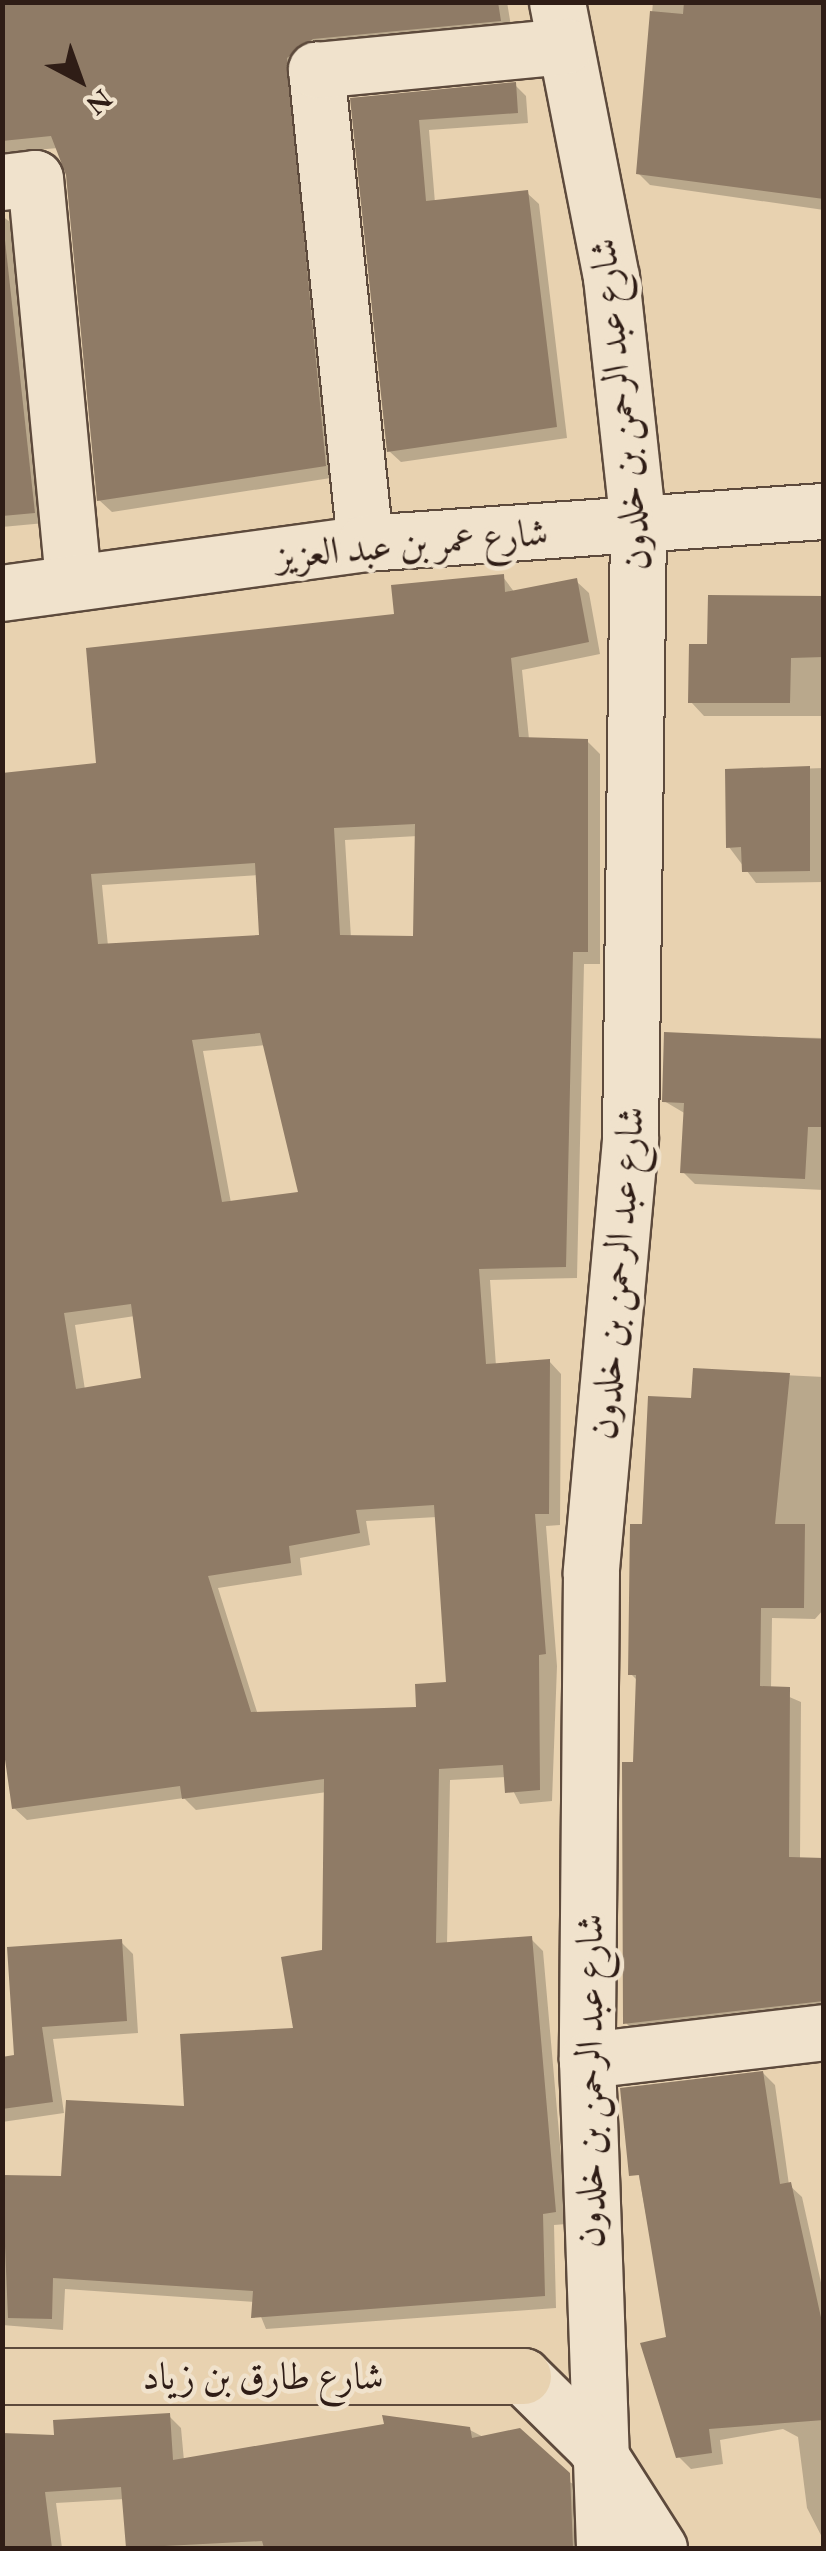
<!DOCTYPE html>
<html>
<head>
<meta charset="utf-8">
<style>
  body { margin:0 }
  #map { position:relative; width:826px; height:2551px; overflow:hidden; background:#e8d2b0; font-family:"EB Garamond",Amiri,serif }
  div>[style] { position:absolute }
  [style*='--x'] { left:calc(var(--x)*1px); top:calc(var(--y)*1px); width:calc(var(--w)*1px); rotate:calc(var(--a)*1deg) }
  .shadow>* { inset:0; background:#0003 }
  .building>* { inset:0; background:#8f7b66 }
  .roads { filter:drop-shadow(2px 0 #5d4a3c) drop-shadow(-2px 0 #5d4a3c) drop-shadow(0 2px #5d4a3c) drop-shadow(0 -2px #5d4a3c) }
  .minor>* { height:55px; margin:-27.5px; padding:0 27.5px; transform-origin:27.5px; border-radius:27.5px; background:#f0e2cc }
  .major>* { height:55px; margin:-27.5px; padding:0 27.5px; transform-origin:27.5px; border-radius:27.5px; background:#e8d2b0 }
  span { translate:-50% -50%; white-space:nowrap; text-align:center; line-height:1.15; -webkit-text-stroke:9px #f0e2cc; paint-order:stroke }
  .street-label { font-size:38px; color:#2f1d16 }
  .frame { position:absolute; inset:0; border:5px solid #2f1d16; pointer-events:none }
  .north { position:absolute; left:30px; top:30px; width:100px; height:100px; -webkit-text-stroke:8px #f0e2cc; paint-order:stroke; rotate:139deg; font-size:28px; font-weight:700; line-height:40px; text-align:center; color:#2f1d16 }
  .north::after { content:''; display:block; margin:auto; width:35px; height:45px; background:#2f1d16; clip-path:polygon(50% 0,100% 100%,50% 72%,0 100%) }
</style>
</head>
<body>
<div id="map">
  <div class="shadow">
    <i style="clip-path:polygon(2px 2px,507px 2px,512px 32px,326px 50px,337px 477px,112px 512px,99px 500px,69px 174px,58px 148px,2px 153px)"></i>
    <i style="clip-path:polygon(653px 2px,824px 2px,824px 210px,650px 185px,638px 173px)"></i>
    <i style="clip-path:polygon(515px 85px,526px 96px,528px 123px,429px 130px,435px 203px,527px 193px,539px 204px,567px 438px,401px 462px,389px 451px,353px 100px)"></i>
    <i style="clip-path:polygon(2px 216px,17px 227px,45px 523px,2px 527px)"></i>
    <i style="clip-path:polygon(824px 571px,824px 716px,704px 716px,691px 702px,710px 646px,822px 599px)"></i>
    <i style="clip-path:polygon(evenodd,503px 577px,515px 593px,576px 581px,589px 593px,600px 654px,522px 670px,529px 739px,587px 741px,600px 754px,600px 964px,584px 964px,577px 1278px,490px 1280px,496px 1366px,549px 1361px,561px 1374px,560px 1525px,546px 1526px,557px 1666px,552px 1801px,520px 1804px,506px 1777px,450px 1780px,447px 1945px,531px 1939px,543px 1951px,567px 2224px,554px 2225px,556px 2308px,266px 2329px,255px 2302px,65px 2289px,63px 2330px,2px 2325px,2px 2177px,63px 2179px,187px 2109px,296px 2030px,325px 1952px,327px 1792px,196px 1810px,184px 1798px,27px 1820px,14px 1808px,99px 765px,396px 616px,503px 577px,418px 836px,416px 939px,351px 938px,345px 840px,418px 836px,503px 577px,258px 875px,262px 938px,108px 946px,102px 885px,258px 875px,503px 577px,266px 1045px,301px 1194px,231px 1203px,203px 1051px,266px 1045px,503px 577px,135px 1316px,144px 1380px,85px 1390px,75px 1325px,135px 1316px,503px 577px,437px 1517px,449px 1685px,419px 1710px,258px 1715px,218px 1588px,302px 1575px,300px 1558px,370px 1545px,366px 1521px,437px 1517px)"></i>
    <i style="clip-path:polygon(824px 768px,824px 882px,756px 883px,729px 847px,728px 771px)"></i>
    <i style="clip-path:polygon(666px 1035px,824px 1038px,824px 1190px,695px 1184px,683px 1172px,686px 1114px,664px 1101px)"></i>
    <i style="clip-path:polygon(695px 1371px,824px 1377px,824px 1609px,815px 1619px,772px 1618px,771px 1689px,801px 1702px,800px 1860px,824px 1860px,824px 2013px,638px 2035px,626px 2023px,638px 1681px,631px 1674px,644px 1526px,693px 1400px)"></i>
    <i style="clip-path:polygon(121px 1942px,133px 1954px,138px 2033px,53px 2039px,64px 2113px,2px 2122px,2px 2059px,17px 2057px,10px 1949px)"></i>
    <i style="clip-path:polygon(763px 2073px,775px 2085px,789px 2185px,802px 2197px,824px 2296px,824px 2541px,807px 2508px,798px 2437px,783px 2429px,720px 2440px,723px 2464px,691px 2469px,679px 2457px,669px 2339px,623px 2090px)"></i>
    <i style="clip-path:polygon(169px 2416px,181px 2428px,184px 2461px,468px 2429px,581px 2488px,583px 2548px,128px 2548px,125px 2499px,56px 2503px,62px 2548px,2px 2548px,2px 2435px,57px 2437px)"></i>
  </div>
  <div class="building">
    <i style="clip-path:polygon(2px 2px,498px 2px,501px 21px,313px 39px,287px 58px,326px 466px,97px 501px,66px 175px,51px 136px,2px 141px)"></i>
    <i style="clip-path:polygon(684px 2px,824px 2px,824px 199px,636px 174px,650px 11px,683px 14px)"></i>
    <i style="clip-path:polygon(516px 82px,518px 113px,419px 120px,426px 201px,528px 190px,557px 427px,387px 452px,350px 98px)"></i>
    <i style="clip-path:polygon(2px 213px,35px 513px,2px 516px)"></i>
    <i style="clip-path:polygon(evenodd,504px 574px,505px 592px,577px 578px,589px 642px,511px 658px,519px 737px,588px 739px,588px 952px,573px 952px,566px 1267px,479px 1269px,486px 1364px,550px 1359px,549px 1514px,535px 1514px,546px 1654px,539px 1655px,540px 1790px,505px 1793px,503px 1765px,439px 1769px,436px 1943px,532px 1936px,556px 2212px,543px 2214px,545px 2296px,251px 2318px,253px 2291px,53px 2278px,52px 2319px,8px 2318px,2px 2175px,61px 2176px,66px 2100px,184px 2106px,180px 2034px,293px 2028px,281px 1957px,322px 1950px,324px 1779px,182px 1799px,180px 1786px,12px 1809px,2px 1738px,2px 773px,96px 763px,86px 648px,394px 614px,391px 585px,504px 574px,415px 824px,413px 936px,340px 935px,334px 828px,415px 824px,504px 574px,255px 863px,259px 935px,98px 944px,91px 874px,255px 863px,504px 574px,260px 1033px,298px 1192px,222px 1202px,192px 1040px,260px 1033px,504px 574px,131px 1304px,141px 1378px,76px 1389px,64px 1313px,131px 1304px,504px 574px,434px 1505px,446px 1682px,415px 1684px,416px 1707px,251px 1712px,208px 1576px,291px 1563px,289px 1546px,360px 1533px,356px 1510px,434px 1505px)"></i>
    <i style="clip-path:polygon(708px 595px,824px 596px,824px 657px,791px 658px,790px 703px,688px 703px,689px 644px,707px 644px)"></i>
    <i style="clip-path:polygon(810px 766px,810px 871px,742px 872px,741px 847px,726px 848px,725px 769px)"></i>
    <i style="clip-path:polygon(664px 1032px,824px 1039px,824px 1127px,808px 1127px,805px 1179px,680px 1173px,684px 1103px,662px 1102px)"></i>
    <i style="clip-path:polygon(693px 1368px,790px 1373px,775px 1524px,805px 1524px,804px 1608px,761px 1608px,760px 1686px,790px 1687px,789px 1857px,824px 1858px,824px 2001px,623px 2024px,622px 1762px,633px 1762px,636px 1675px,628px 1675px,630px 1524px,642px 1524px,648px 1396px,691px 1398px)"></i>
    <i style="clip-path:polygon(122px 1939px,127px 2021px,42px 2027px,53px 2102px,2px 2109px,2px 2057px,14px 2055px,7px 1947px)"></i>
    <i style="clip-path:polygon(763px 2071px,780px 2184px,791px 2182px,824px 2331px,824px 2420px,709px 2429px,712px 2453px,676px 2458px,640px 2343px,666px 2337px,639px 2175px,629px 2176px,620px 2088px)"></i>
    <i style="clip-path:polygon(170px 2413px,173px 2460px,384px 2424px,382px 2415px,470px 2427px,472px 2438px,520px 2428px,570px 2473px,573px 2548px,264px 2548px,262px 2541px,126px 2548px,121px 2487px,45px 2492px,52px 2548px,2px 2548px,2px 2433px,54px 2435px,53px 2420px)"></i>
  </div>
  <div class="roads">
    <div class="minor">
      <i style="--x:557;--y:2;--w:280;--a:78.9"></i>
      <i style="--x:611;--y:277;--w:250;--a:83.8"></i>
      <i style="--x:638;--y:526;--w:614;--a:90.75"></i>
      <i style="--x:630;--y:1140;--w:434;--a:95.2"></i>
      <i style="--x:591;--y:1572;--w:488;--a:90.5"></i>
      <i style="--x:587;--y:2060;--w:488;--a:88"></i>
      <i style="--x:2;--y:182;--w:33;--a:-7"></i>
      <i style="--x:35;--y:178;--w:403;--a:84.6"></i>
      <i style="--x:365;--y:543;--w:476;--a:-95.9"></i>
      <i style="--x:316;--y:70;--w:250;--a:-5.5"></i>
      <i style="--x:2;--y:593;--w:366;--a:-7.8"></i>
      <i style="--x:365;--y:543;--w:460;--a:-4"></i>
      <i style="--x:587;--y:2060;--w:239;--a:-6.7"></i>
      <i style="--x:523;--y:2376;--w:100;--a:44.6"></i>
      <i style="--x:594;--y:2446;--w:121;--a:57.5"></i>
    </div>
    <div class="major">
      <i style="--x:2;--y:2376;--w:521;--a:0"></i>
    </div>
  </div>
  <div class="street-label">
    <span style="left:619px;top:405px;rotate:-96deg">شارع عبد الرحمن بن خلدون</span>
    <span style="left:412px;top:543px;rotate:-5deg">شارع عمر بن عبد العزيز</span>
    <span style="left:616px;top:1273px;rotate:-85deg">شارع عبد الرحمن بن خلدون</span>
    <span style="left:589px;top:2081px;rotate:-90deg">شارع عبد الرحمن بن خلدون</span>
    <span style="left:263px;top:2376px">شارع طارق بن زياد</span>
  </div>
  <div class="frame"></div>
  <div class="north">N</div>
</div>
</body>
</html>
